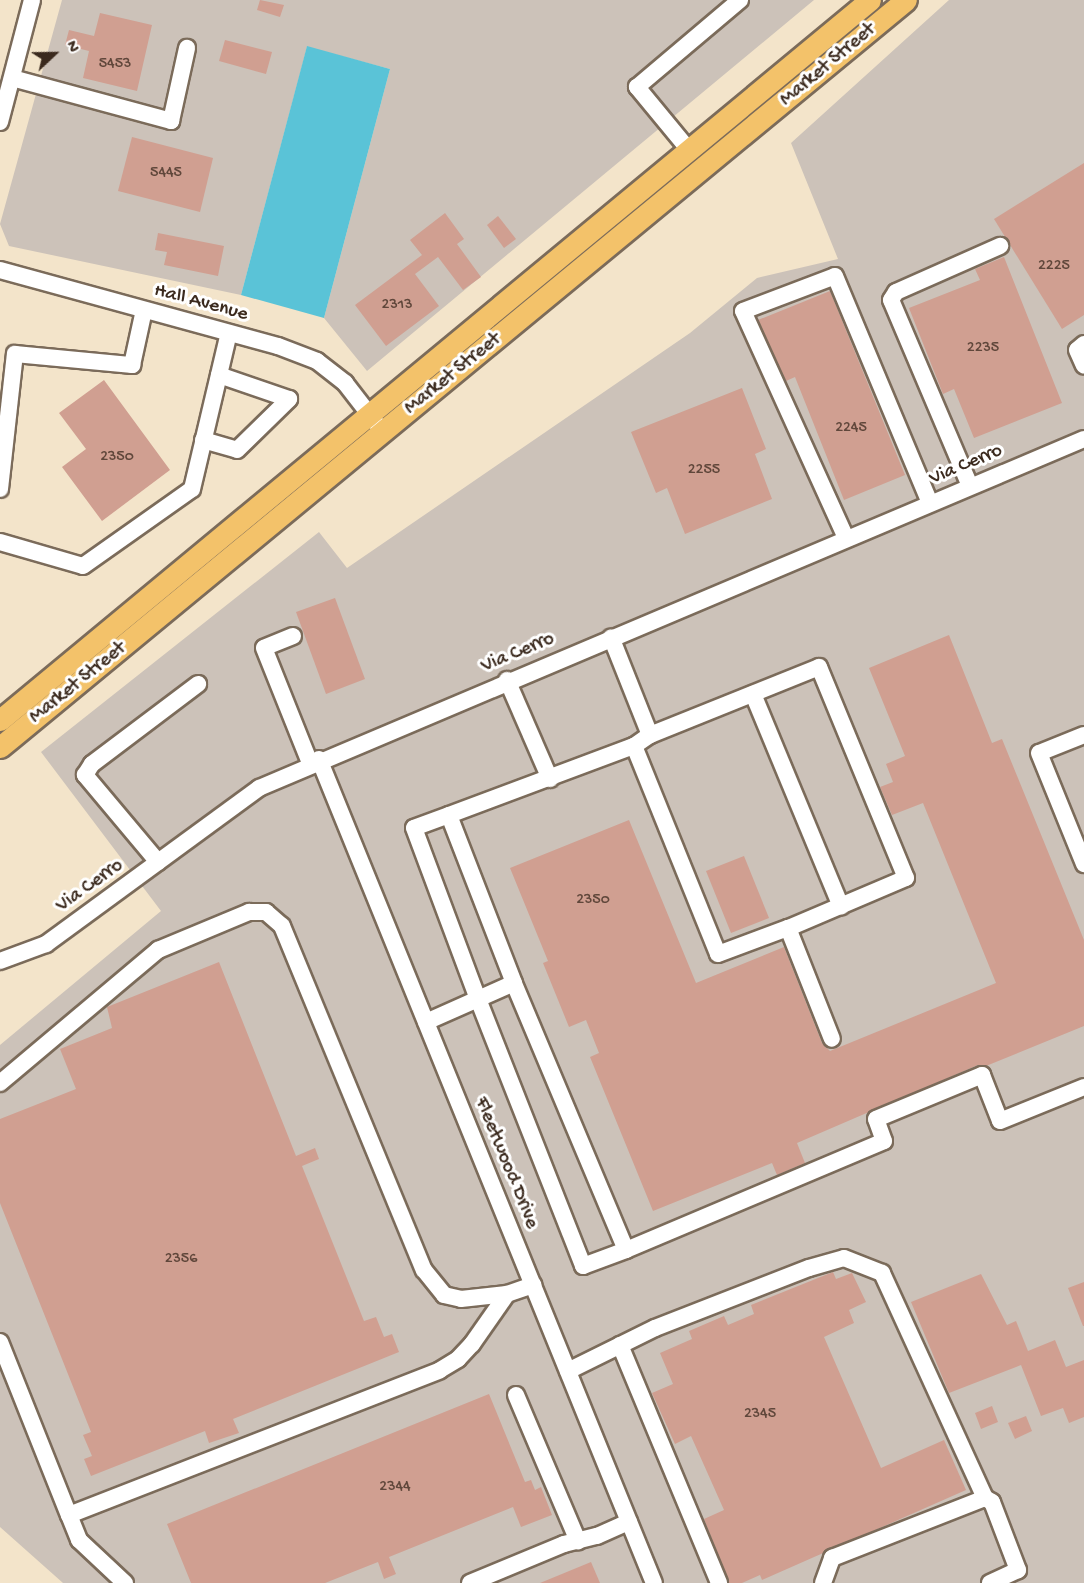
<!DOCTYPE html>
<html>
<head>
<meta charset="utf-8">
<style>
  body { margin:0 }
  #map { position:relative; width:1084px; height:1583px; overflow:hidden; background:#f3e4ca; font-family:"Gochi Hand",sans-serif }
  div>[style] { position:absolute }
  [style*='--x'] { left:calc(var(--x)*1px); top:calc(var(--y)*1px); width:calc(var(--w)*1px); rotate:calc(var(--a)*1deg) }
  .industrial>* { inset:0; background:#ccc2b9 }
  .water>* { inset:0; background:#5ac3d7 }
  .building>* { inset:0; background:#d09f91 }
  .roads { filter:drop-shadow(2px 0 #7b6b5a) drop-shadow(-2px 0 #7b6b5a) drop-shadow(0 2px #7b6b5a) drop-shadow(0 -2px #7b6b5a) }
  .minor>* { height:16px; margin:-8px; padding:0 8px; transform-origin:8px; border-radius:8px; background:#fff }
  .major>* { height:21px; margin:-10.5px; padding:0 10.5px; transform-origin:10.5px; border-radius:10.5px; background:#f3c26a }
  span { translate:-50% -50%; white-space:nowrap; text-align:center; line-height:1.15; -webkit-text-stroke:6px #fff; paint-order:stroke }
  .number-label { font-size:16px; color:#60473b }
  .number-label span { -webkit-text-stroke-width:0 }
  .street-label { font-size:20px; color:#3b2a1e }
  .north { position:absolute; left:24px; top:24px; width:60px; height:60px; -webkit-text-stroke:4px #fff; paint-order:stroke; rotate:68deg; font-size:16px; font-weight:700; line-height:24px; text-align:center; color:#3b2a1e }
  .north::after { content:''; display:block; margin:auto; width:21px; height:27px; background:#3b2a1e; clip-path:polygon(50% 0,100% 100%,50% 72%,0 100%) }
</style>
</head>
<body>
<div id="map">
  <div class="industrial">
    <i style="clip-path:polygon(62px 0,814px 0,367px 371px,324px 318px,390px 69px,307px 47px,241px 295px,9px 246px,0 224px)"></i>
    <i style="clip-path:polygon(949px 0,1084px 0,1084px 1583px,63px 1583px,0 1527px,0 1045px,161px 911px,41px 752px,319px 532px,347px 568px,690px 333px,757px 278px,838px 259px,791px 143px)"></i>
  </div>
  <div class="water">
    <i style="clip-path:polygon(307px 46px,390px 69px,324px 318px,241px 295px)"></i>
  </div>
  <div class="building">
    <i style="clip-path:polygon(260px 0,284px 5px,280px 17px,257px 10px)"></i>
    <i style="clip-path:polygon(100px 13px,152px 25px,137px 91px,83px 78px,89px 51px,65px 45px,69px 30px,94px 36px)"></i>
    <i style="clip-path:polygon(225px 40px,272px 52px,266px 74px,219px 61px)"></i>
    <i style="clip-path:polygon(132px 137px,213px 158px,200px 212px,118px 191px)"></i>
    <i style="clip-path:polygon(1084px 163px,1084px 315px,1062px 329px,994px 219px)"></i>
    <i style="clip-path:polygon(445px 213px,464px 239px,457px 244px,481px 277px,463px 290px,438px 257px,415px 274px,439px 306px,386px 346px,355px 305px,422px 255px,410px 240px)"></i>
    <i style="clip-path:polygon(498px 216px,516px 239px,504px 248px,487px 225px)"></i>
    <i style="clip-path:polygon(158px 233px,224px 246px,218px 276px,164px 265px,167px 252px,155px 250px)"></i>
    <i style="clip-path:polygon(1004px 257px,1062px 403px,974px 438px,954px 389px,943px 394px,909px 308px,980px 280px,975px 269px)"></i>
    <i style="clip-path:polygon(830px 291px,905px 475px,844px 500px,795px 377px,786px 381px,758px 320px)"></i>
    <i style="clip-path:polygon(104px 380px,170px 470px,102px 521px,62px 467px,86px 449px,59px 413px)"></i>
    <i style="clip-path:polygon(742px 388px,766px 449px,755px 454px,772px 499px,685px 534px,667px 488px,656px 493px,631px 432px)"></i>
    <i style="clip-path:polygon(335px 598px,365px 679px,326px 694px,296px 612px)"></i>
    <i style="clip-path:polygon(949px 635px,992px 743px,1002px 739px,1084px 940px,1084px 1026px,986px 1066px,978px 1065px,797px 1143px,805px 1163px,777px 1175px,772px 1163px,653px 1211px,590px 1057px,599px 1053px,586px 1020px,569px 1027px,543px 963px,548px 961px,510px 868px,629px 820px,696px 983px,784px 947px,822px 1043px,830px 1051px,996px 983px,923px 803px,892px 815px,880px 787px,893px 782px,886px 764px,905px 756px,869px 668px)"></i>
    <i style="clip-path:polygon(744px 856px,769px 918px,731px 933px,706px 871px)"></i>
    <i style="clip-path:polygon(219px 962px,296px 1156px,315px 1148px,319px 1159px,302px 1166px,364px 1321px,376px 1317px,384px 1337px,392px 1334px,399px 1352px,233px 1419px,239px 1433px,209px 1443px,205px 1431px,91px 1476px,84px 1459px,92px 1456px,83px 1435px,91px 1432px,0 1203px,0 1119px,76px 1089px,60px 1049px,112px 1028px,107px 1007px)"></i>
    <i style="clip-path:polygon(833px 1272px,836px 1279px,852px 1273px,866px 1302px,849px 1310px,854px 1323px,824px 1337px,881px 1468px,944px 1440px,966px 1490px,762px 1580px,760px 1575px,742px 1583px,729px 1583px,704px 1519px,724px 1510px,691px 1436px,675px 1444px,652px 1393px,673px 1384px,660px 1353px,692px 1339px,689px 1331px,724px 1316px,728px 1325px,754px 1314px,751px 1305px)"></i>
    <i style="clip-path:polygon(981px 1274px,1007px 1325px,1016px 1321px,1028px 1351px,1055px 1340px,1066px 1367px,1084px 1360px,1084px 1417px,1069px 1423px,1063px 1408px,1041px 1416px,1021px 1365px,949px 1393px,911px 1302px)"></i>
    <i style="clip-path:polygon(1084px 1282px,1084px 1326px,1083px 1326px,1068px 1288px)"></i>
    <i style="clip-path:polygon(489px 1394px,525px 1482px,531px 1480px,535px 1490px,541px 1487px,552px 1515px,521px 1527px,513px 1507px,389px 1557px,396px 1574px,384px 1579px,378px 1562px,325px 1583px,191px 1583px,167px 1524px)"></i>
    <i style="clip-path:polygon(992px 1406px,998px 1422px,981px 1429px,975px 1413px)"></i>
    <i style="clip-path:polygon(1026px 1416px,1032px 1431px,1015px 1439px,1008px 1423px)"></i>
    <i style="clip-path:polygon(591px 1562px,600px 1583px,540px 1583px)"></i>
  </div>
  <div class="roads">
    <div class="minor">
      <i style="--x:12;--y:78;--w:165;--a:15.1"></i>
      <i style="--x:171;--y:121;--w:75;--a:-77.6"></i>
      <i style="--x:0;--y:122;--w:126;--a:-75.3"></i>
      <i style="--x:689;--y:150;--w:82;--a:-129.5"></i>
      <i style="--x:637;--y:87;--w:135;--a:-40.2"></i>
      <i style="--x:0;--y:270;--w:288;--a:15.3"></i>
      <i style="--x:278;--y:346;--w:42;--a:21"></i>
      <i style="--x:317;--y:361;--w:36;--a:38"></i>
      <i style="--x:345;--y:383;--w:51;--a:52.2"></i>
      <i style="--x:1084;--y:344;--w:9;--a:139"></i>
      <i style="--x:1077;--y:350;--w:17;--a:66"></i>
      <i style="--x:203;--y:440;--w:35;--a:16"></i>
      <i style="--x:237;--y:450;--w:73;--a:-44.4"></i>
      <i style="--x:289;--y:399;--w:74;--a:-161.1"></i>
      <i style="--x:970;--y:486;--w:202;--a:-113"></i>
      <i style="--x:891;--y:300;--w:9;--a:-58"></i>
      <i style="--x:896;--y:292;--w:114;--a:-23.9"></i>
      <i style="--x:0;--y:489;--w:136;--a:-83.7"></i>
      <i style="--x:15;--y:354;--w:118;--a:5.4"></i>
      <i style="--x:132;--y:365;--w:56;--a:-77.7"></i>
      <i style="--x:846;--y:538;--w:249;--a:-114.4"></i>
      <i style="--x:743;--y:311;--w:98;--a:-20.8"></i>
      <i style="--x:835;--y:276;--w:246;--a:67.3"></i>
      <i style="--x:0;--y:542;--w:86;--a:16.1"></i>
      <i style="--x:83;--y:566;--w:133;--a:-35.2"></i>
      <i style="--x:192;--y:489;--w:160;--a:-76.7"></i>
      <i style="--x:293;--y:636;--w:31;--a:158"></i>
      <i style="--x:264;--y:648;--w:124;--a:68.2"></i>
      <i style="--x:507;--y:680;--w:108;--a:66.5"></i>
      <i style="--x:753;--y:694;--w:230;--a:67.5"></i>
      <i style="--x:650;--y:735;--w:182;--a:-21.9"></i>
      <i style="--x:819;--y:667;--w:228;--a:67.6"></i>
      <i style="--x:906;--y:878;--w:128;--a:157"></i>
      <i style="--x:1084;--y:735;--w:48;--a:158.2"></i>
      <i style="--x:1039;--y:753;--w:120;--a:67.9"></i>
      <i style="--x:634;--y:746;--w:224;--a:68"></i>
      <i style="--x:718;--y:954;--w:75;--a:-20.4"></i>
      <i style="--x:788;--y:928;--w:119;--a:68.4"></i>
      <i style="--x:319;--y:759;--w:889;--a:67.88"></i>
      <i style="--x:449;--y:815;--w:197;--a:-20.5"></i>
      <i style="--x:634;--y:746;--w:19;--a:-35"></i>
      <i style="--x:650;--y:735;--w:105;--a:-111.7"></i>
      <i style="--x:158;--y:862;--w:114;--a:-130"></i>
      <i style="--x:85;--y:775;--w:13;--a:-58"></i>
      <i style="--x:92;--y:764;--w:133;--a:-37"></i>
      <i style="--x:0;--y:961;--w:49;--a:-20.3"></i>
      <i style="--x:46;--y:944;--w:264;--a:-36.2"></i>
      <i style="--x:259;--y:788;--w:896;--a:-22.93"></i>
      <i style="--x:426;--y:1022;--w:57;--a:-23.9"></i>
      <i style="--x:478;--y:999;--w:39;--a:-24"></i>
      <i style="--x:514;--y:983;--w:180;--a:-111.2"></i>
      <i style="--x:449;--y:815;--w:37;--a:160"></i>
      <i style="--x:414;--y:828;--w:183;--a:69.5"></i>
      <i style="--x:478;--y:999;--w:287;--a:68.5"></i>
      <i style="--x:583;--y:1266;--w:46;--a:-20.4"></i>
      <i style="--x:626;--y:1250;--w:290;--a:-112.8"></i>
      <i style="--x:0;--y:1083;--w:207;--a:-40.1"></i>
      <i style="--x:158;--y:950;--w:99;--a:-22.7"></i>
      <i style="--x:249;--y:912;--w:17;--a:0"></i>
      <i style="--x:266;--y:912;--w:21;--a:41"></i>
      <i style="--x:282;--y:926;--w:372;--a:67.6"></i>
      <i style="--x:424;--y:1270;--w:32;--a:51"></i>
      <i style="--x:444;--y:1295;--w:17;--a:13"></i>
      <i style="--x:461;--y:1299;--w:46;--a:-6.2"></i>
      <i style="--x:507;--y:1294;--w:28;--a:-19"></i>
      <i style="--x:626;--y:1250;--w:280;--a:-22.9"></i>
      <i style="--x:884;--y:1141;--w:23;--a:-110"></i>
      <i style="--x:876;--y:1119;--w:115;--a:-22.5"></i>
      <i style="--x:982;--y:1075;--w:49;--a:68.6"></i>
      <i style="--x:1000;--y:1121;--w:91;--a:-22"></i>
      <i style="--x:0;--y:1342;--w:186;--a:68.3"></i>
      <i style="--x:69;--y:1515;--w:398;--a:-21.3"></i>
      <i style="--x:440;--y:1370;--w:21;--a:-31"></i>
      <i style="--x:458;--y:1359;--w:21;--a:-47"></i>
      <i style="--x:472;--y:1344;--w:61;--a:-55"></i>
      <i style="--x:620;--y:1345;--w:258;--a:67.4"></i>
      <i style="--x:568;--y:1371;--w:97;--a:-26.3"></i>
      <i style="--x:655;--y:1328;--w:165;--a:-21.3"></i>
      <i style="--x:809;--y:1268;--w:36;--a:-16"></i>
      <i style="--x:844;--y:1258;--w:41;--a:21.5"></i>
      <i style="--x:882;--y:1273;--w:247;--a:65.4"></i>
      <i style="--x:516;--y:1395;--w:159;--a:67"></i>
      <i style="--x:69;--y:1515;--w:27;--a:68"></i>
      <i style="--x:79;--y:1540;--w:63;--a:43.1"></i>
      <i style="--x:470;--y:1583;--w:102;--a:-22.5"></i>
      <i style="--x:564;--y:1544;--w:34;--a:-14"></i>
      <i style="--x:597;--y:1536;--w:35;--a:-24"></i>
      <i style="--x:823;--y:1583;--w:27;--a:-70"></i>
      <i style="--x:832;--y:1558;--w:164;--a:-21.4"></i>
      <i style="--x:985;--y:1498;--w:8;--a:30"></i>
      <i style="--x:992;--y:1502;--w:73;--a:69.1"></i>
      <i style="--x:1018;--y:1570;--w:31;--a:155"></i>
    </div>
    <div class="major">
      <i style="--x:0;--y:720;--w:1129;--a:-39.61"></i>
      <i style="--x:0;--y:747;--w:1174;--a:-39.51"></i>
    </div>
  </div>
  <div class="number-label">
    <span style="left:115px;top:65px">5453</span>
    <span style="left:166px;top:174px">5445</span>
    <span style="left:1054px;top:267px">2225</span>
    <span style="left:397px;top:306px">2313</span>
    <span style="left:983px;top:349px">2235</span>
    <span style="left:851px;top:429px">2245</span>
    <span style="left:117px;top:458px">2350</span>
    <span style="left:704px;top:471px">2255</span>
    <span style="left:593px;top:901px">2350</span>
    <span style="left:181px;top:1260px">2356</span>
    <span style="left:760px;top:1415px">2345</span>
    <span style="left:395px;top:1488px">2344</span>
  </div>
  <div class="street-label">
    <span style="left:828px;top:65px;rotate:-40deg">Market Street</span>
    <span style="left:201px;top:303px;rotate:15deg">Hall Avenue</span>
    <span style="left:453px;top:374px;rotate:-39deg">Market Street</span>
    <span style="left:966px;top:465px;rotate:-23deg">Via Cerro</span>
    <span style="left:518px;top:653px;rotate:-23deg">Via Cerro</span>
    <span style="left:78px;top:683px;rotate:-39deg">Market Street</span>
    <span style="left:90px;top:886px;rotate:-36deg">Via Cerro</span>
    <span style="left:506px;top:1163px;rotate:68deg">Fleetwood Drive</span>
  </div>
  <div class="north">N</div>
</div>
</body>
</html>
